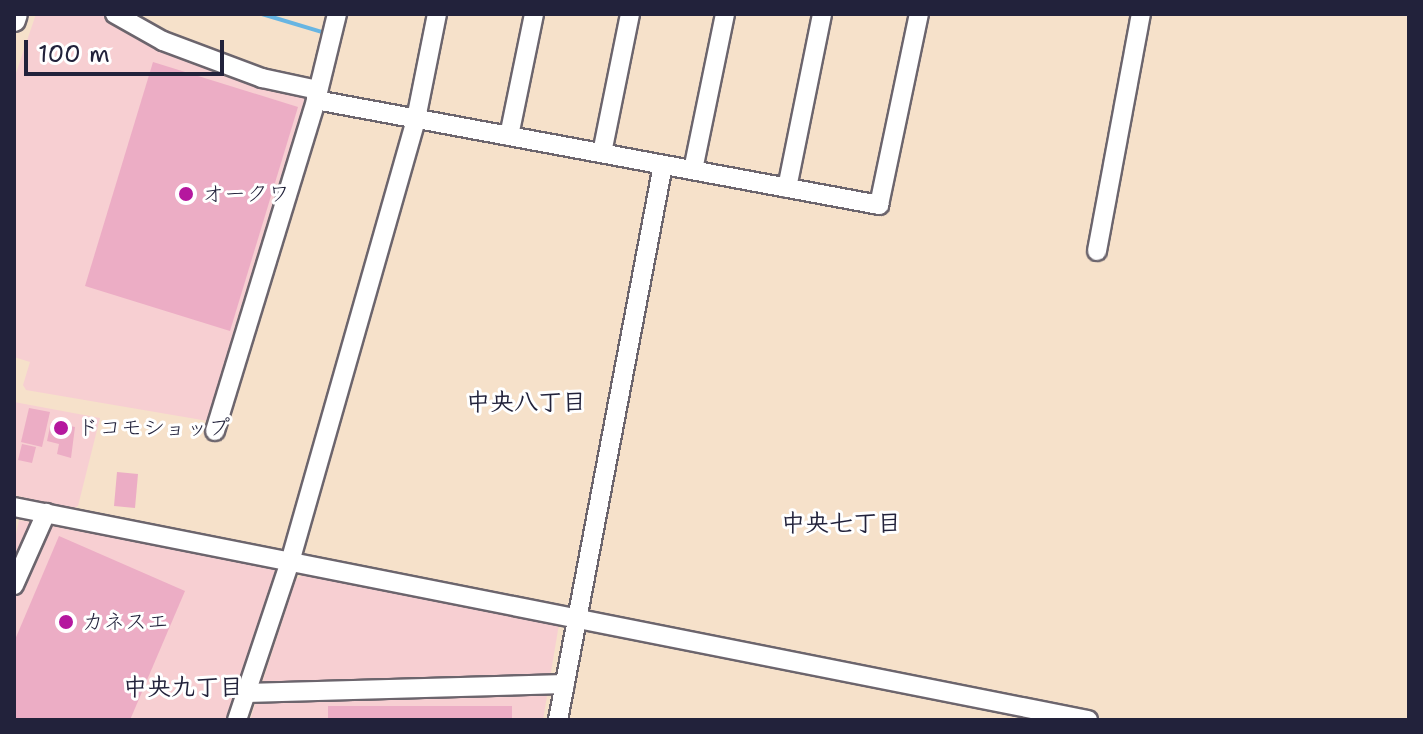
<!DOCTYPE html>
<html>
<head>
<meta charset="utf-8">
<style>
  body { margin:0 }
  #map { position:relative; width:1423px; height:734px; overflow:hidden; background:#f6e1ca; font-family:"Shantell Sans","Klee One",sans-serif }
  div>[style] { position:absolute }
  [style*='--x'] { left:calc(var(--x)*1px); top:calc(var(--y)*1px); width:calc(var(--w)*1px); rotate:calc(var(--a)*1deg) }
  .built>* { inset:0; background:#f7cfd2 }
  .stream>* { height:4px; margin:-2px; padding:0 2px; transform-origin:2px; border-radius:2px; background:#68b5e2 }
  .building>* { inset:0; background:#ecadc5 }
  .roads { filter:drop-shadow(2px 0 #6c656d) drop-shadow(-2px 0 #6c656d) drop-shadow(0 2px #6c656d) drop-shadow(0 -2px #6c656d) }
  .minor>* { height:18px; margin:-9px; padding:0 9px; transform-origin:9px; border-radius:9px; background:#fff }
  .major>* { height:22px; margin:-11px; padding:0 11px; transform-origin:11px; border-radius:11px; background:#fff }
  .dots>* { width:22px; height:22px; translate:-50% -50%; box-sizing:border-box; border:4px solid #fff; border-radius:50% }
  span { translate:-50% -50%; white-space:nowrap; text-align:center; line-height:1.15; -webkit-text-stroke:6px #fff; paint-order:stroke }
  .poi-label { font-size:22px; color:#22223b }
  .left { translate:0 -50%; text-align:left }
  .neighbourhood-label { font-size:24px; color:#22223b; font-weight:700 }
  .frame { position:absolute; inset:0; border:16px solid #22223b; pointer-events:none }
  .scale { position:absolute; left:24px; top:40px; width:200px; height:36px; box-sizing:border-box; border:4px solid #22223b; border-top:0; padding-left:10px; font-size:24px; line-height:28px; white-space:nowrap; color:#22223b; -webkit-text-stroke:6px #fff; paint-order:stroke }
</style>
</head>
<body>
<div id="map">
  <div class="built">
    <i style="clip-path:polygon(36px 14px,101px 14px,306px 94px,309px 102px,208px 421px,26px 390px,23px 385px,30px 362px,14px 357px,14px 79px)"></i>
    <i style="clip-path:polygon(14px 402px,100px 418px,78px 506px,72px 509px,14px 495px)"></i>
    <i style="clip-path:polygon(19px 520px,282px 568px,229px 720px,14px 720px,14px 544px)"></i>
    <i style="clip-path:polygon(303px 575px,559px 624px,543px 720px,250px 720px,296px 579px)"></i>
  </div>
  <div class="stream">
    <i style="--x:262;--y:14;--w:63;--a:16.7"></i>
  </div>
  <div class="building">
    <i style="clip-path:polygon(153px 62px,298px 107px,230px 331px,85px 286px)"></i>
    <i style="clip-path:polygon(29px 408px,50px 412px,42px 447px,21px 442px)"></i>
    <i style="clip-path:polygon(51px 422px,75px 427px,71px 458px,57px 454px,59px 444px,47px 441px)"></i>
    <i style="clip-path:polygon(22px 444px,36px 447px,32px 463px,18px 460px)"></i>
    <i style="clip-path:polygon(117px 472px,138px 474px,135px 508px,114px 506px)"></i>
    <i style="clip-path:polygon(59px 536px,185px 591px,130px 720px,14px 720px,14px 642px)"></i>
    <i style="clip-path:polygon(328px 706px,512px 706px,512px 720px,328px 720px)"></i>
  </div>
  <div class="roads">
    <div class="minor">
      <i style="--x:115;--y:14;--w:55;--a:29.4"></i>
      <i style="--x:163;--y:41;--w:106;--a:20.5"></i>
      <i style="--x:262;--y:78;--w:57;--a:12.1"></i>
      <i style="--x:316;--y:100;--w:573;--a:10.56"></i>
      <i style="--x:879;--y:205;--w:195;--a:-78.2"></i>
      <i style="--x:509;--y:136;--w:125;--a:-78.4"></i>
      <i style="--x:602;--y:153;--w:142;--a:-78.6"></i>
      <i style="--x:693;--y:170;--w:159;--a:-78.4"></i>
      <i style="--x:787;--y:188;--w:177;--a:-78.6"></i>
      <i style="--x:1097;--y:251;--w:241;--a:-79.5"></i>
      <i style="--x:215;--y:431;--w:346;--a:-73"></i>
      <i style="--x:316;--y:100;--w:89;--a:-76.3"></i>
      <i style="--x:14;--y:507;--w:1095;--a:11.22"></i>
      <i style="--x:14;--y:585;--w:79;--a:-66"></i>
      <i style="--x:246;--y:693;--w:319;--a:-1.6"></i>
      <i style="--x:237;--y:720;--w:167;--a:-71.5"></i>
      <i style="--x:290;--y:562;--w:461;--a:-74.1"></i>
      <i style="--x:416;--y:119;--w:107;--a:-78.7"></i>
      <i style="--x:558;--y:720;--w:565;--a:-79.29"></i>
    </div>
    <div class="major">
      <i style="--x:14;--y:20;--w:6;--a:-72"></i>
    </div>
  </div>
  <div class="dots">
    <i style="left:186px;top:194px;background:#b5179e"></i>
    <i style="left:61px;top:428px;background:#b5179e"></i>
    <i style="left:66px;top:622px;background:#b5179e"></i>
  </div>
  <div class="poi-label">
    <span class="left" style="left:202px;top:194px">オークワ</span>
    <span class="left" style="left:77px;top:428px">ドコモショップ</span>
    <span class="left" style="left:82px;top:622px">カネスエ</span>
  </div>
  <div class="neighbourhood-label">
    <span style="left:526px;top:403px">中央八丁目</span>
    <span style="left:841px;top:524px">中央七丁目</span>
    <span style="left:183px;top:688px">中央九丁目</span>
  </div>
  <div class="frame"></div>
  <div class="scale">100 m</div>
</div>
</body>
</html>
